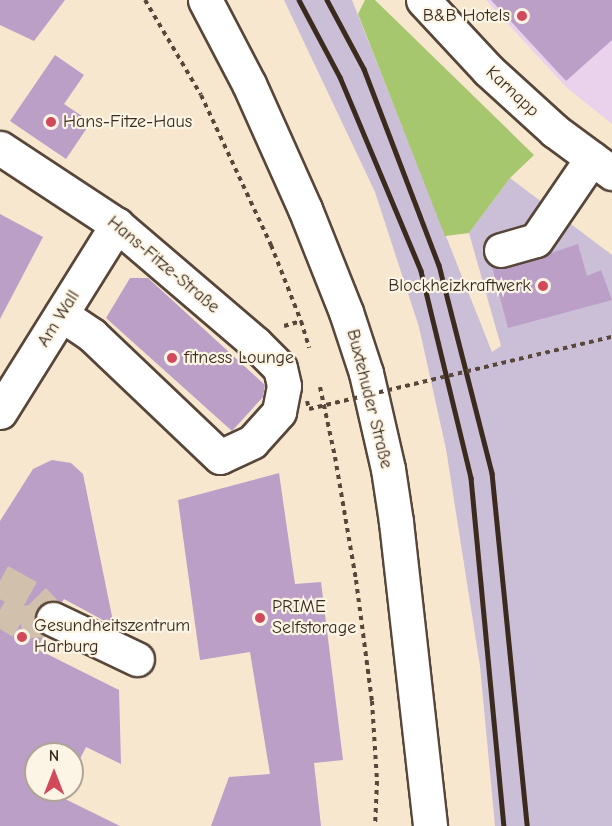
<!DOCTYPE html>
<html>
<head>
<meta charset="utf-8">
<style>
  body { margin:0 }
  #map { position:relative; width:612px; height:826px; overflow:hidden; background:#f7e7cf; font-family:"Comic Neue",sans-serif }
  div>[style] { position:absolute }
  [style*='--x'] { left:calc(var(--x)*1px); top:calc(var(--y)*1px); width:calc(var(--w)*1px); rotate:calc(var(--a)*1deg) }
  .built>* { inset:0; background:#ead1ec }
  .industrial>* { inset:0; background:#cabfd6 }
  .green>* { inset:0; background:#a7c76f }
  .building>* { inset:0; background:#bb9fc7 }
  .minor-tunnel>* { height:33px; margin-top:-16.5px; transform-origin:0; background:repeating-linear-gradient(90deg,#d1c1ac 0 33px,transparent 0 49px) }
  .path>* { height:4px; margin-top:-2px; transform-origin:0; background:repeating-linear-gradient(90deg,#574639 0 4.5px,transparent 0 9px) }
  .roads { filter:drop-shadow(2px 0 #574639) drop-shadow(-2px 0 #574639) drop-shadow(0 2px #574639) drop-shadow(0 -2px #574639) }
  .minor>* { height:33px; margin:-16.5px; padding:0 16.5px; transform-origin:16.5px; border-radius:16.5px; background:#fff }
  .major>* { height:33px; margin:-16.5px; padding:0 16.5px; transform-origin:16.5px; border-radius:16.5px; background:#fff }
  .rail>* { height:4.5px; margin:-2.25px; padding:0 2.25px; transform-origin:2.25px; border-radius:2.25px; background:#3b2a1e }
  .path-bridge>* { height:4px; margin-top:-2px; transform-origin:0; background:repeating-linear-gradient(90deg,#574639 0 4.5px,transparent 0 9px) }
  .dots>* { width:16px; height:16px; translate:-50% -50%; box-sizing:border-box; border:3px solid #fcf5e5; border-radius:50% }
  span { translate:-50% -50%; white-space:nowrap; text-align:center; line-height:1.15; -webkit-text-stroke:4.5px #fcf5e5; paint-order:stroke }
  .poi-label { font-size:18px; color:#3b2a1e }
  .right { translate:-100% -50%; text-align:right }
  .left { translate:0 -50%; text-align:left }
  .street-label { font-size:18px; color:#3b2a1e }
  .north { position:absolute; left:24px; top:742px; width:60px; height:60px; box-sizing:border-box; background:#fcf5e5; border:2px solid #afa495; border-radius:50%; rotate:0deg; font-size:16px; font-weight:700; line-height:24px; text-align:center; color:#3b2a1e }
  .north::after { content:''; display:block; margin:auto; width:21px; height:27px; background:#d1495b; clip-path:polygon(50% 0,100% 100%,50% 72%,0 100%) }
</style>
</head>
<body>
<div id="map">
  <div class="built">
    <i style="clip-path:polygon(486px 0,612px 0,612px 124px,566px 87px)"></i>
  </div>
  <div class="industrial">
    <i style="clip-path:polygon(284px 0,352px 0,492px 352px,501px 346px,469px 233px,510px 178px,612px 255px,612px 826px,495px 826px,480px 666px,446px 449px,419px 327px,375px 192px)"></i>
  </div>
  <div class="green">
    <i style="clip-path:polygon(365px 0,375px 0,534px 155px,510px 178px,469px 233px,445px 236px,358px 14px)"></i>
  </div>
  <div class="building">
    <i style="clip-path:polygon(0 0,65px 0,34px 41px,0 25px)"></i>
    <i style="clip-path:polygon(491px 0,612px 0,612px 40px,566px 81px)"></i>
    <i style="clip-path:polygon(55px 55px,84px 75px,64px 104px,91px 122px,66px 159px,10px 121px)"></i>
    <i style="clip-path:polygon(0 214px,43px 237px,0 319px)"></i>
    <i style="clip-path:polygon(578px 244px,587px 276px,601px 270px,612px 300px,508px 328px,492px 267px,506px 268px)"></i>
    <i style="clip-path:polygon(130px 278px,148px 278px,265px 385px,263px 397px,232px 431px,106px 318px)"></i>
    <i style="clip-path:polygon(52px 460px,71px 463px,83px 474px,114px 626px,64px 599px,62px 602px,51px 600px,42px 604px,36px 611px,34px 621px,37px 629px,44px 635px,37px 649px,119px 690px,121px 764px,86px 747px,72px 775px,72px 754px,36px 754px,36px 790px,65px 790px,61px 797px,120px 826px,0 826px,0 521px,33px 469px)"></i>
    <i style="clip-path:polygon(279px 473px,295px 584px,321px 582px,343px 760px,314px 763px,321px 826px,211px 826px,229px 777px,270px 774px,250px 652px,200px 660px,178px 500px)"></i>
  </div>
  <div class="minor-tunnel">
    <i style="--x:0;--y:580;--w:39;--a:29"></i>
    <i style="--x:34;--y:599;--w:28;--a:46"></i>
    <i style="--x:0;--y:609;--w:25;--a:32"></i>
    <i style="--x:21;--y:622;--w:32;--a:-5"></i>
  </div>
  <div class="path">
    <i style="--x:145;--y:0;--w:110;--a:59.5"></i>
    <i style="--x:201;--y:95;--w:166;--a:65"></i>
    <i style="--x:271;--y:245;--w:82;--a:68.5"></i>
    <i style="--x:301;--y:321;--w:28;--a:73"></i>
    <i style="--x:284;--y:326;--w:18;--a:-16"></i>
    <i style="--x:320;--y:387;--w:72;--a:77.9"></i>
    <i style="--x:335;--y:457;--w:125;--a:80.3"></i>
    <i style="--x:356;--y:580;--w:122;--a:82.5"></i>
    <i style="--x:372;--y:701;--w:80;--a:86.4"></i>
    <i style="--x:377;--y:781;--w:45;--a:92.5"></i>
  </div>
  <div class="roads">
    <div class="minor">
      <i style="--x:423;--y:0;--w:96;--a:47.1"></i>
      <i style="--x:488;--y:70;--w:91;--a:42.3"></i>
      <i style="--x:555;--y:131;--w:71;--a:36.4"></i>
      <i style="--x:0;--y:148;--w:140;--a:33.3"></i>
      <i style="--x:117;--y:225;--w:182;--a:40.5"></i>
      <i style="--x:255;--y:343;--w:35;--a:45"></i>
      <i style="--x:280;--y:368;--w:18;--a:77"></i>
      <i style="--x:284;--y:386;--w:26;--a:101"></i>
      <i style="--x:279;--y:412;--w:40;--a:132"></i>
      <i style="--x:252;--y:442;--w:35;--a:155"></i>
      <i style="--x:220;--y:457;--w:177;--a:-136.4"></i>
      <i style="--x:92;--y:335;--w:37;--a:-146"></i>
      <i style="--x:501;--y:250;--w:36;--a:-16"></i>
      <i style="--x:536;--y:240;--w:99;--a:-55.7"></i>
      <i style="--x:0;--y:412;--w:221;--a:-58"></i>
      <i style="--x:53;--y:619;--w:93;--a:25.5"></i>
    </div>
    <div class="major">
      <i style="--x:205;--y:0;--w:95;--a:62.4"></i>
      <i style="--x:249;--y:84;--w:137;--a:65.9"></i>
      <i style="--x:305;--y:209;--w:111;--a:68.3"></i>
      <i style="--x:346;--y:312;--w:64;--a:71.8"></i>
      <i style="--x:366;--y:373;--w:98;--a:77.1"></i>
      <i style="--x:388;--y:469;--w:54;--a:81.4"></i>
      <i style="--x:396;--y:522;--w:306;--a:83.6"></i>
    </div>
  </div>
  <div class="rail">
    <i style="--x:299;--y:0;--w:87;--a:62"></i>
    <i style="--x:340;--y:77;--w:210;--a:67.3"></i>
    <i style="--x:421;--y:271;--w:213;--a:76.4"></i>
    <i style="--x:471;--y:478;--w:350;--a:84.6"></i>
    <i style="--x:327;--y:0;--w:78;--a:61.8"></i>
    <i style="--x:364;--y:69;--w:210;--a:69.1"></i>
    <i style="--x:439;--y:265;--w:215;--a:75.7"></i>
    <i style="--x:492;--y:473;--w:355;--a:84.3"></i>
  </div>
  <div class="path-bridge">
    <i style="--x:307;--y:401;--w:8;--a:76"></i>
    <i style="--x:309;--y:409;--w:311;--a:-13.4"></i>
  </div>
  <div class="dots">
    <i style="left:522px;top:16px;background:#d1495b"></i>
    <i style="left:51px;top:122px;background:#d1495b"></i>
    <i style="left:543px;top:286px;background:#d1495b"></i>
    <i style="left:172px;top:358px;background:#d1495b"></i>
    <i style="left:260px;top:618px;background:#d1495b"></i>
    <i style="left:22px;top:637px;background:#d1495b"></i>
  </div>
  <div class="poi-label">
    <span class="right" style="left:510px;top:16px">B&amp;B Hotels</span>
    <span class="left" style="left:63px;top:122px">Hans-Fitze-Haus</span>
    <span class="right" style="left:531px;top:286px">Blockheizkraftwerk</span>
    <span class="left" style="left:184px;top:358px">fitness Lounge</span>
    <span class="left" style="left:272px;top:618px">PRIME<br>Selfstorage</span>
    <span class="left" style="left:34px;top:637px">Gesundheitszentrum<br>Harburg</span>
  </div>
  <div class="street-label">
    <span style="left:512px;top:92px;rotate:43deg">Karnapp</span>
    <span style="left:163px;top:265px;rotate:40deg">Hans-Fitze-Straße</span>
    <span style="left:59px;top:319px;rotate:-58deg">Am Wall</span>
    <span style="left:369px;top:399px;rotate:76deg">Buxtehuder Straße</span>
  </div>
  <div class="north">N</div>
</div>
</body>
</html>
